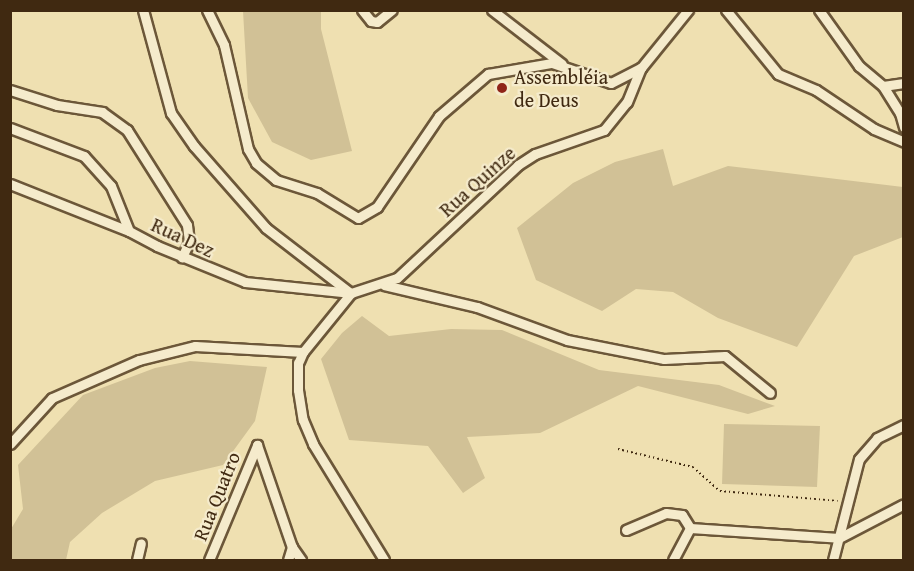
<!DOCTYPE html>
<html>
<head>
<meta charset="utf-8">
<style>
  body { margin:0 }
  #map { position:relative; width:914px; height:571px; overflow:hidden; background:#efe0b1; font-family:"Gentium Book Plus",serif }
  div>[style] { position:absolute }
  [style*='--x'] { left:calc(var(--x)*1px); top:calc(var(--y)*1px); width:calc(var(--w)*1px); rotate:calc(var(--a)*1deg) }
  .green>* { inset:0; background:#d1c196 }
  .path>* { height:1.5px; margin-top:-0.75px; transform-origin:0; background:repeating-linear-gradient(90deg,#402911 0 1.5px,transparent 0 4.5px) }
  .roads { filter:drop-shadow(2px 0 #6c5739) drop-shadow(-2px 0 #6c5739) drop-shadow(0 2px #6c5739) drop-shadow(0 -2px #6c5739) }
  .minor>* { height:9px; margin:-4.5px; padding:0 4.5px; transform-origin:4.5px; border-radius:4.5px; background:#f5ebcc }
  .dots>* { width:16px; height:16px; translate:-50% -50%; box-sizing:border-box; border:3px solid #f5ebcc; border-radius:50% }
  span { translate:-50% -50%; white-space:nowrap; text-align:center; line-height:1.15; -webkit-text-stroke:4.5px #f5ebcc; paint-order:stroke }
  .poi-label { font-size:20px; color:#402911 }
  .left { translate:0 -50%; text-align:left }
  .street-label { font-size:20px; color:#402911 }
  .frame { position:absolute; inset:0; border:12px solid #402911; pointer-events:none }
</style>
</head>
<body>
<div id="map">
  <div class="green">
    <i style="clip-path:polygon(243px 11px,321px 11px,321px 29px,352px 151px,311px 160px,272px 142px,248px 98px)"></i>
    <i style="clip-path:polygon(663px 149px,673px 186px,728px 166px,903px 187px,903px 237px,854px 256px,797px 347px,718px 318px,673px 292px,636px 289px,602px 311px,536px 280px,517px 228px,573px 183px,615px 162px)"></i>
    <i style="clip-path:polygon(362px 316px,389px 336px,451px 329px,502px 330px,599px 370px,719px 385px,775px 406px,748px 414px,638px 386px,540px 433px,467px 437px,485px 478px,463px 493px,428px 446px,349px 440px,321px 359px,342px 333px)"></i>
    <i style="clip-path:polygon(190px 361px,267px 367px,255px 421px,223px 465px,155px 481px,102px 513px,70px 542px,66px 560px,11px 560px,11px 529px,23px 509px,18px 465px,83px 395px,155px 368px)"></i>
    <i style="clip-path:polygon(724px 424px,820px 426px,817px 487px,722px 484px)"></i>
  </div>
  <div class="path">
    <i style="--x:618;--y:449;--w:77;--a:13.5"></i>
    <i style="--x:693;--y:467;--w:36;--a:42"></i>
    <i style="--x:720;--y:491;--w:118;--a:4.8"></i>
  </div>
  <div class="roads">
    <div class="minor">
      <i style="--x:143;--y:10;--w:107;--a:74.8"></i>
      <i style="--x:171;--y:113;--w:40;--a:55.1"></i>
      <i style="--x:194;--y:146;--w:109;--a:48.7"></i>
      <i style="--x:266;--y:228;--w:105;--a:37.6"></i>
      <i style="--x:207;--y:10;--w:39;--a:64"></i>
      <i style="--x:224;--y:45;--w:107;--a:77"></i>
      <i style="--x:248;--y:149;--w:16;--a:60"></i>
      <i style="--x:256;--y:163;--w:26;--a:40"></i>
      <i style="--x:276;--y:180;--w:43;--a:17.6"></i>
      <i style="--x:317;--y:193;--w:48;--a:31.4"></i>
      <i style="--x:358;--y:218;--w:22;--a:-30"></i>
      <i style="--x:377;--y:207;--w:110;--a:-55.7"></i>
      <i style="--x:439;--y:116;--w:65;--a:-40.6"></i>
      <i style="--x:488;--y:74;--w:65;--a:-9.8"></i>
      <i style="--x:552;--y:63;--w:62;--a:18.7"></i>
      <i style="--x:611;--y:83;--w:34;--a:-27"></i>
      <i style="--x:362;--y:10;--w:14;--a:51"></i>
      <i style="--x:371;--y:21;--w:6;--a:9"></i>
      <i style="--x:377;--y:22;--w:19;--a:-39"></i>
      <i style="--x:492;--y:10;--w:88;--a:37.6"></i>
      <i style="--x:726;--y:10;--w:82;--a:50.9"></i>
      <i style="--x:778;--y:74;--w:41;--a:22.8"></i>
      <i style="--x:816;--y:90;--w:70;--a:33.9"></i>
      <i style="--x:874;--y:129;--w:33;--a:23"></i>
      <i style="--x:819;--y:10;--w:69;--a:54.5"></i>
      <i style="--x:859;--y:66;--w:31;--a:40"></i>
      <i style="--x:883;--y:86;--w:32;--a:58"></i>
      <i style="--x:900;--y:113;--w:15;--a:74"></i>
      <i style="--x:883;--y:86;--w:21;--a:-8"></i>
      <i style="--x:10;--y:90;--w:49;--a:17.7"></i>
      <i style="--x:57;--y:105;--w:46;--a:8.8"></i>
      <i style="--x:102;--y:112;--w:31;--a:36"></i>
      <i style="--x:127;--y:130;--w:112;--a:57.7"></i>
      <i style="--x:187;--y:225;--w:17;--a:83"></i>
      <i style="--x:189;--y:242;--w:17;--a:115"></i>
      <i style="--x:10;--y:128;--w:79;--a:20.7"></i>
      <i style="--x:84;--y:156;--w:40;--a:48"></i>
      <i style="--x:111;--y:186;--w:48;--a:68.2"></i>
      <i style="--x:129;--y:231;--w:32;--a:28"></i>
      <i style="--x:157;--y:246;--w:95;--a:22.2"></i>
      <i style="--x:245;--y:282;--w:107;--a:5.9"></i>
      <i style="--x:351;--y:293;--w:48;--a:-18.1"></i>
      <i style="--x:397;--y:278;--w:166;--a:-43"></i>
      <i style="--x:518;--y:165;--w:20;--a:-33"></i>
      <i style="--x:535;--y:154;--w:73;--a:-19.2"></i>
      <i style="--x:604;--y:130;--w:36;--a:-51"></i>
      <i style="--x:627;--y:102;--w:37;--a:-68"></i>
      <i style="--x:641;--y:68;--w:75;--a:-51"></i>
      <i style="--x:10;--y:184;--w:128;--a:21.6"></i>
      <i style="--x:384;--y:285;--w:96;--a:13.3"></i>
      <i style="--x:477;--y:307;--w:96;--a:20.1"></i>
      <i style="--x:567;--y:340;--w:99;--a:11.1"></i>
      <i style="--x:664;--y:359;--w:61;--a:-2.8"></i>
      <i style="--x:725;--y:356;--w:58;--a:39.4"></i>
      <i style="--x:351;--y:293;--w:76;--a:129.1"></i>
      <i style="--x:303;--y:352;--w:12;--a:114"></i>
      <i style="--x:298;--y:363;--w:27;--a:90"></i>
      <i style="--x:298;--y:390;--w:30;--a:81"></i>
      <i style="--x:303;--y:420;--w:26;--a:67"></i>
      <i style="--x:313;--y:444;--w:136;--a:58.5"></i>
      <i style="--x:10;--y:444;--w:62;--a:-47.6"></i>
      <i style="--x:52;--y:398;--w:95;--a:-23.6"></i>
      <i style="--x:139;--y:360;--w:58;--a:-14"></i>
      <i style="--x:195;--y:346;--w:108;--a:3.2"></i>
      <i style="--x:257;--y:445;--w:108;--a:71.1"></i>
      <i style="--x:292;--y:547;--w:16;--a:55"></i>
      <i style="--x:690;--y:528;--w:149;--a:3.8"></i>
      <i style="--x:626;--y:530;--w:43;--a:-23"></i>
      <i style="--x:666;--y:513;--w:16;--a:7"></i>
      <i style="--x:682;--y:515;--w:15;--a:58"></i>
      <i style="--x:690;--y:528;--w:36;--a:118"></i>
      <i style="--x:839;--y:538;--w:73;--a:-27.6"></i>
      <i style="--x:137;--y:560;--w:17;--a:-77"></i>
      <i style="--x:209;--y:560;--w:125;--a:-67.3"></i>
      <i style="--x:288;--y:560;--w:14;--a:-73"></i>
      <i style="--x:833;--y:560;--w:104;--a:-75.6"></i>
      <i style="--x:859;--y:459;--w:28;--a:-49"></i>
      <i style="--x:877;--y:438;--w:30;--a:-26"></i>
    </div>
  </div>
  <div class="dots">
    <i style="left:502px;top:88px;background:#8f2418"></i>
  </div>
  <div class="poi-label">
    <span class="left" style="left:514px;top:88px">Assembléia<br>de Deus</span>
  </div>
  <div class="street-label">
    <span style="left:477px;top:181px;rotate:-42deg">Rua Quinze</span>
    <span style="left:183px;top:237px;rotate:25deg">Rua Dez</span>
    <span style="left:216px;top:496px;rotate:-68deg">Rua Quatro</span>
  </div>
  <div class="frame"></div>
</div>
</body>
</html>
